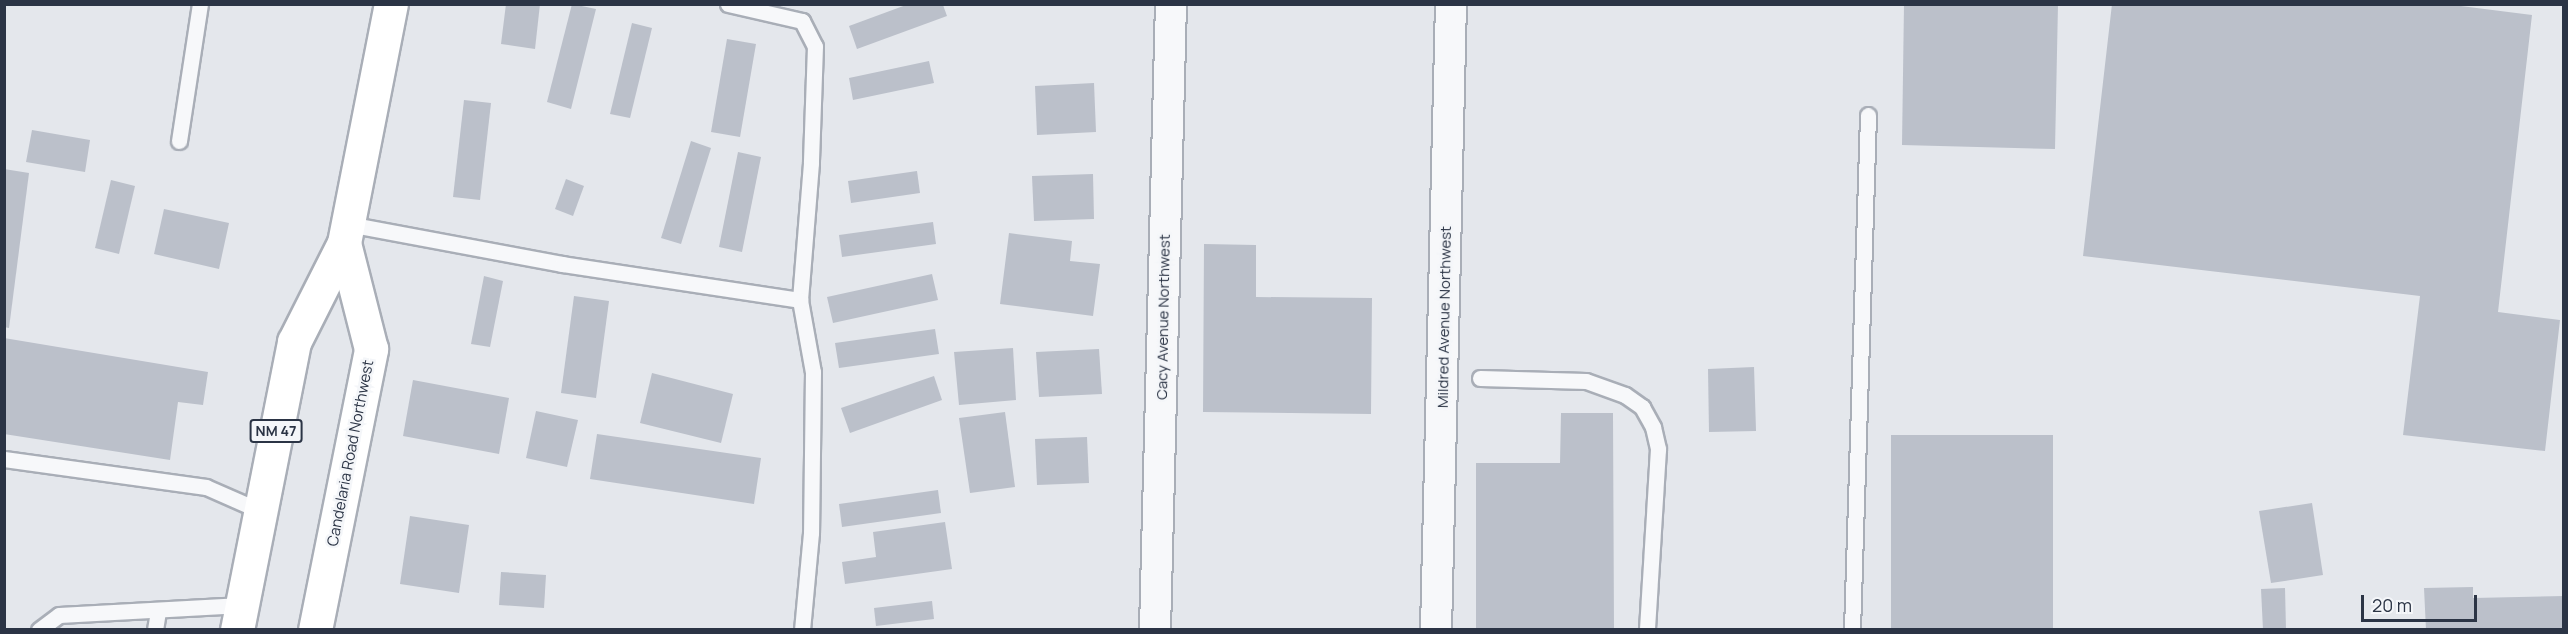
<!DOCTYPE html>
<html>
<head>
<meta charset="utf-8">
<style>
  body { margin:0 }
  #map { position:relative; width:2568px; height:634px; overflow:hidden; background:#e4e7ec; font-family:Manrope,sans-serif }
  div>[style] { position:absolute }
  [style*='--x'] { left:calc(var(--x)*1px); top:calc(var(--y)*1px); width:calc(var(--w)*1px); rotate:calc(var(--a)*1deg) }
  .building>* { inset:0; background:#bbc0ca }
  .roads { filter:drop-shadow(2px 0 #a9aeb7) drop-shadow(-2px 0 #a9aeb7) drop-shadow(0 2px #a9aeb7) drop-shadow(0 -2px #a9aeb7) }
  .lane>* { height:15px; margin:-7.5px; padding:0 7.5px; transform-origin:7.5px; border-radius:7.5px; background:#f7f8fa }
  .street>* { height:30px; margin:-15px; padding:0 15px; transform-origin:15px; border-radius:15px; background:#f7f8fa }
  .primary>* { height:33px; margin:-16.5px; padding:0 16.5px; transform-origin:16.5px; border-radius:16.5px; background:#fff }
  span { translate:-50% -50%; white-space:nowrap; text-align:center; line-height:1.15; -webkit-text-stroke:5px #f4f6f9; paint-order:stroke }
  .shield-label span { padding:2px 4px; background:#f4f6f9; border:2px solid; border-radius:4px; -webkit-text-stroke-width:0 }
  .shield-label { font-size:14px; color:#2b3445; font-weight:700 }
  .street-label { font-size:15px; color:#2b3445 }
  .frame { position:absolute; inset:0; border:6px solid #2b3445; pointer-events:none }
  .scale { position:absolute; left:2361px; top:595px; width:116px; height:27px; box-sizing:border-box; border:3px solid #2b3445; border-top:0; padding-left:8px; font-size:18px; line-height:21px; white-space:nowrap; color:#2b3445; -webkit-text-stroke:4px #f4f6f9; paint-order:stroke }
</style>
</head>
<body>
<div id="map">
  <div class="building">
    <i style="clip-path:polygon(506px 4px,540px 4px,535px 49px,501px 44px)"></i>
    <i style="clip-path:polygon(572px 4px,596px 9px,571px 109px,547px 102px)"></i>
    <i style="clip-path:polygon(1904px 4px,2058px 4px,2055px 149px,1902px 145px)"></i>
    <i style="clip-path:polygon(2112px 4px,2445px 4px,2532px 15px,2498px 312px,2560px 320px,2545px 451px,2403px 435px,2420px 296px,2083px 256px)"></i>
    <i style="clip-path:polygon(906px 5px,943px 5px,947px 16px,857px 49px,849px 26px)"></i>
    <i style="clip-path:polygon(632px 23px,652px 28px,630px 118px,610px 114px)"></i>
    <i style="clip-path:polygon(727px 39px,756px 44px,740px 137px,711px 132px)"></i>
    <i style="clip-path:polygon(929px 61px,934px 83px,853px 100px,849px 78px)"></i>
    <i style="clip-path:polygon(1094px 83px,1096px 132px,1037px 135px,1035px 86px)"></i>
    <i style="clip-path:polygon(464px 100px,491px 103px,480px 200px,453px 197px)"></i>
    <i style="clip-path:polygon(32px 130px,90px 140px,85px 172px,26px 162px)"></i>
    <i style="clip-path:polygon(691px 141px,711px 148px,681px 244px,661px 238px)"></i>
    <i style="clip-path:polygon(738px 152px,761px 157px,742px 252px,719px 247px)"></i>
    <i style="clip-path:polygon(4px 169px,29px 173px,9px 328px,4px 327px)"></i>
    <i style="clip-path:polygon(917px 171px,920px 193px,851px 203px,848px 181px)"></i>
    <i style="clip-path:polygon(1093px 174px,1094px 219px,1034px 221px,1032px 176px)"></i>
    <i style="clip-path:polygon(566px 179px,584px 186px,573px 216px,555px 209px)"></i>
    <i style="clip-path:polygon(111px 180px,135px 186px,119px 254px,95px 248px)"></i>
    <i style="clip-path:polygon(164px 209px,229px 223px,219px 269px,154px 254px)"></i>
    <i style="clip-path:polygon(933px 222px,936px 244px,842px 257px,839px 235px)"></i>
    <i style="clip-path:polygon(1009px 233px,1072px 241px,1070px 261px,1100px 264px,1093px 316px,1000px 304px)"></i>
    <i style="clip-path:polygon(1204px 244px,1256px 245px,1256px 297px,1372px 298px,1371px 414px,1203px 412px)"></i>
    <i style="clip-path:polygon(932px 274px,938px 300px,833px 323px,827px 297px)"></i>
    <i style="clip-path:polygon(484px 276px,503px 281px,490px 347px,471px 344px)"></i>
    <i style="clip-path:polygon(574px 296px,609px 301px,596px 398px,561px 393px)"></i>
    <i style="clip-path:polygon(935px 329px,939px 354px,839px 368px,835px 343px)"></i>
    <i style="clip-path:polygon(4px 338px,208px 372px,203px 405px,178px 402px,170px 460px,4px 434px)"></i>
    <i style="clip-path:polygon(1013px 348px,1016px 400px,959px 405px,954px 352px)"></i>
    <i style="clip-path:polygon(1099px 349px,1102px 394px,1039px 397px,1036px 352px)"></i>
    <i style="clip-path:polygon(1754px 367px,1756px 431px,1709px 432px,1708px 369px)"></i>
    <i style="clip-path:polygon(652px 373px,733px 394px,721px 443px,640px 423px)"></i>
    <i style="clip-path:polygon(934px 376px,942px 400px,850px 433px,841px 408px)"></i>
    <i style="clip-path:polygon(413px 380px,509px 398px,499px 454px,403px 436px)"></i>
    <i style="clip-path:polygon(536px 411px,578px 420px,567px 467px,526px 458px)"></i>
    <i style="clip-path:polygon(1005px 412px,1015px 487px,970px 493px,959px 418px)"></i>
    <i style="clip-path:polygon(1561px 413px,1613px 413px,1614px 630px,1476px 630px,1476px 463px,1560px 463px)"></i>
    <i style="clip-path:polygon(597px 434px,761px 458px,754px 504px,590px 479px)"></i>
    <i style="clip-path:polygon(1891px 435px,2053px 435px,2053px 630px,1891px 630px)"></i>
    <i style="clip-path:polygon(1087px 437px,1089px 483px,1037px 485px,1035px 439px)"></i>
    <i style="clip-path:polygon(938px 490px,941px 513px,842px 527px,839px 504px)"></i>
    <i style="clip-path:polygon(2312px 503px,2323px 575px,2271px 583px,2259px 511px)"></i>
    <i style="clip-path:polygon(410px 516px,469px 525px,459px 593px,400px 584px)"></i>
    <i style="clip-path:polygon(945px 522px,952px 569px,845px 584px,842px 562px,876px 557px,873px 532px)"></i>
    <i style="clip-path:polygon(501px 572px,546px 575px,544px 608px,499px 605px)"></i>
    <i style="clip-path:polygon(2473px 587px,2473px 598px,2564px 596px,2564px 630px,2426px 630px,2424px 588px)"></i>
    <i style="clip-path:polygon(2285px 588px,2286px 630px,2263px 630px,2261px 589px)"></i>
    <i style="clip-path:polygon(932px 601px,934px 619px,876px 626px,874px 608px)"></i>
  </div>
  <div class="roads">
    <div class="lane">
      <i style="--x:728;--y:4;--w:76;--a:12.9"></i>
      <i style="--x:802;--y:21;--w:28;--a:63"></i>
      <i style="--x:815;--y:46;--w:117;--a:92"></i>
      <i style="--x:811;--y:163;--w:137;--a:94.6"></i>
      <i style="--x:800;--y:300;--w:73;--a:79.8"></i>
      <i style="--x:813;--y:372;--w:161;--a:90.7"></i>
      <i style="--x:811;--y:533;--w:97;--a:95.3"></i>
      <i style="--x:179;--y:141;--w:139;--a:-81.3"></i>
      <i style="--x:348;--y:224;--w:218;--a:10.6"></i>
      <i style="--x:562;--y:264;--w:241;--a:8.6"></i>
      <i style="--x:1480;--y:378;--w:106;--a:1.6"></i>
      <i style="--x:1586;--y:381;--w:41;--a:19.7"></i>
      <i style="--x:1625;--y:395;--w:21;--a:35"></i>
      <i style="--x:1642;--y:407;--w:23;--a:61"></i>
      <i style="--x:1653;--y:427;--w:23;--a:77"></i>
      <i style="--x:1658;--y:449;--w:181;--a:93.5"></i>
      <i style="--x:4;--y:459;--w:204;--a:7.9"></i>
      <i style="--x:206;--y:487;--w:60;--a:23.6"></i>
      <i style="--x:39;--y:630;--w:25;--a:-37"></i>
      <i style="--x:59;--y:615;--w:183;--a:-3.1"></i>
      <i style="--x:155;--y:630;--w:20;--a:-81"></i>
      <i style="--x:1852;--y:630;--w:515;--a:-88.22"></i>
    </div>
    <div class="street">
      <i style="--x:1155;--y:630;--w:626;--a:-88.54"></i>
      <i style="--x:1436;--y:630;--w:626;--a:-88.63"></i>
    </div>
    <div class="primary">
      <i style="--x:237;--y:630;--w:294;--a:-78.8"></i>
      <i style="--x:294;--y:342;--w:111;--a:-63.2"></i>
      <i style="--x:344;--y:243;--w:244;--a:-78.9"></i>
      <i style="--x:315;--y:630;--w:287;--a:-78.7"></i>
      <i style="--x:371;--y:349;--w:109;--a:-104.3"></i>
    </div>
  </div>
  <div class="shield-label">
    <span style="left:276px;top:431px">NM 47</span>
  </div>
  <div class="street-label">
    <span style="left:1163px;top:317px;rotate:-89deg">Cacy Avenue Northwest</span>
    <span style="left:1444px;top:317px;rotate:-89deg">Mildred Avenue Northwest</span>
    <span style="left:350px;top:453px;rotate:-79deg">Candelaria Road Northwest</span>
  </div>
  <div class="frame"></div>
  <div class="scale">20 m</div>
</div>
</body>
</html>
